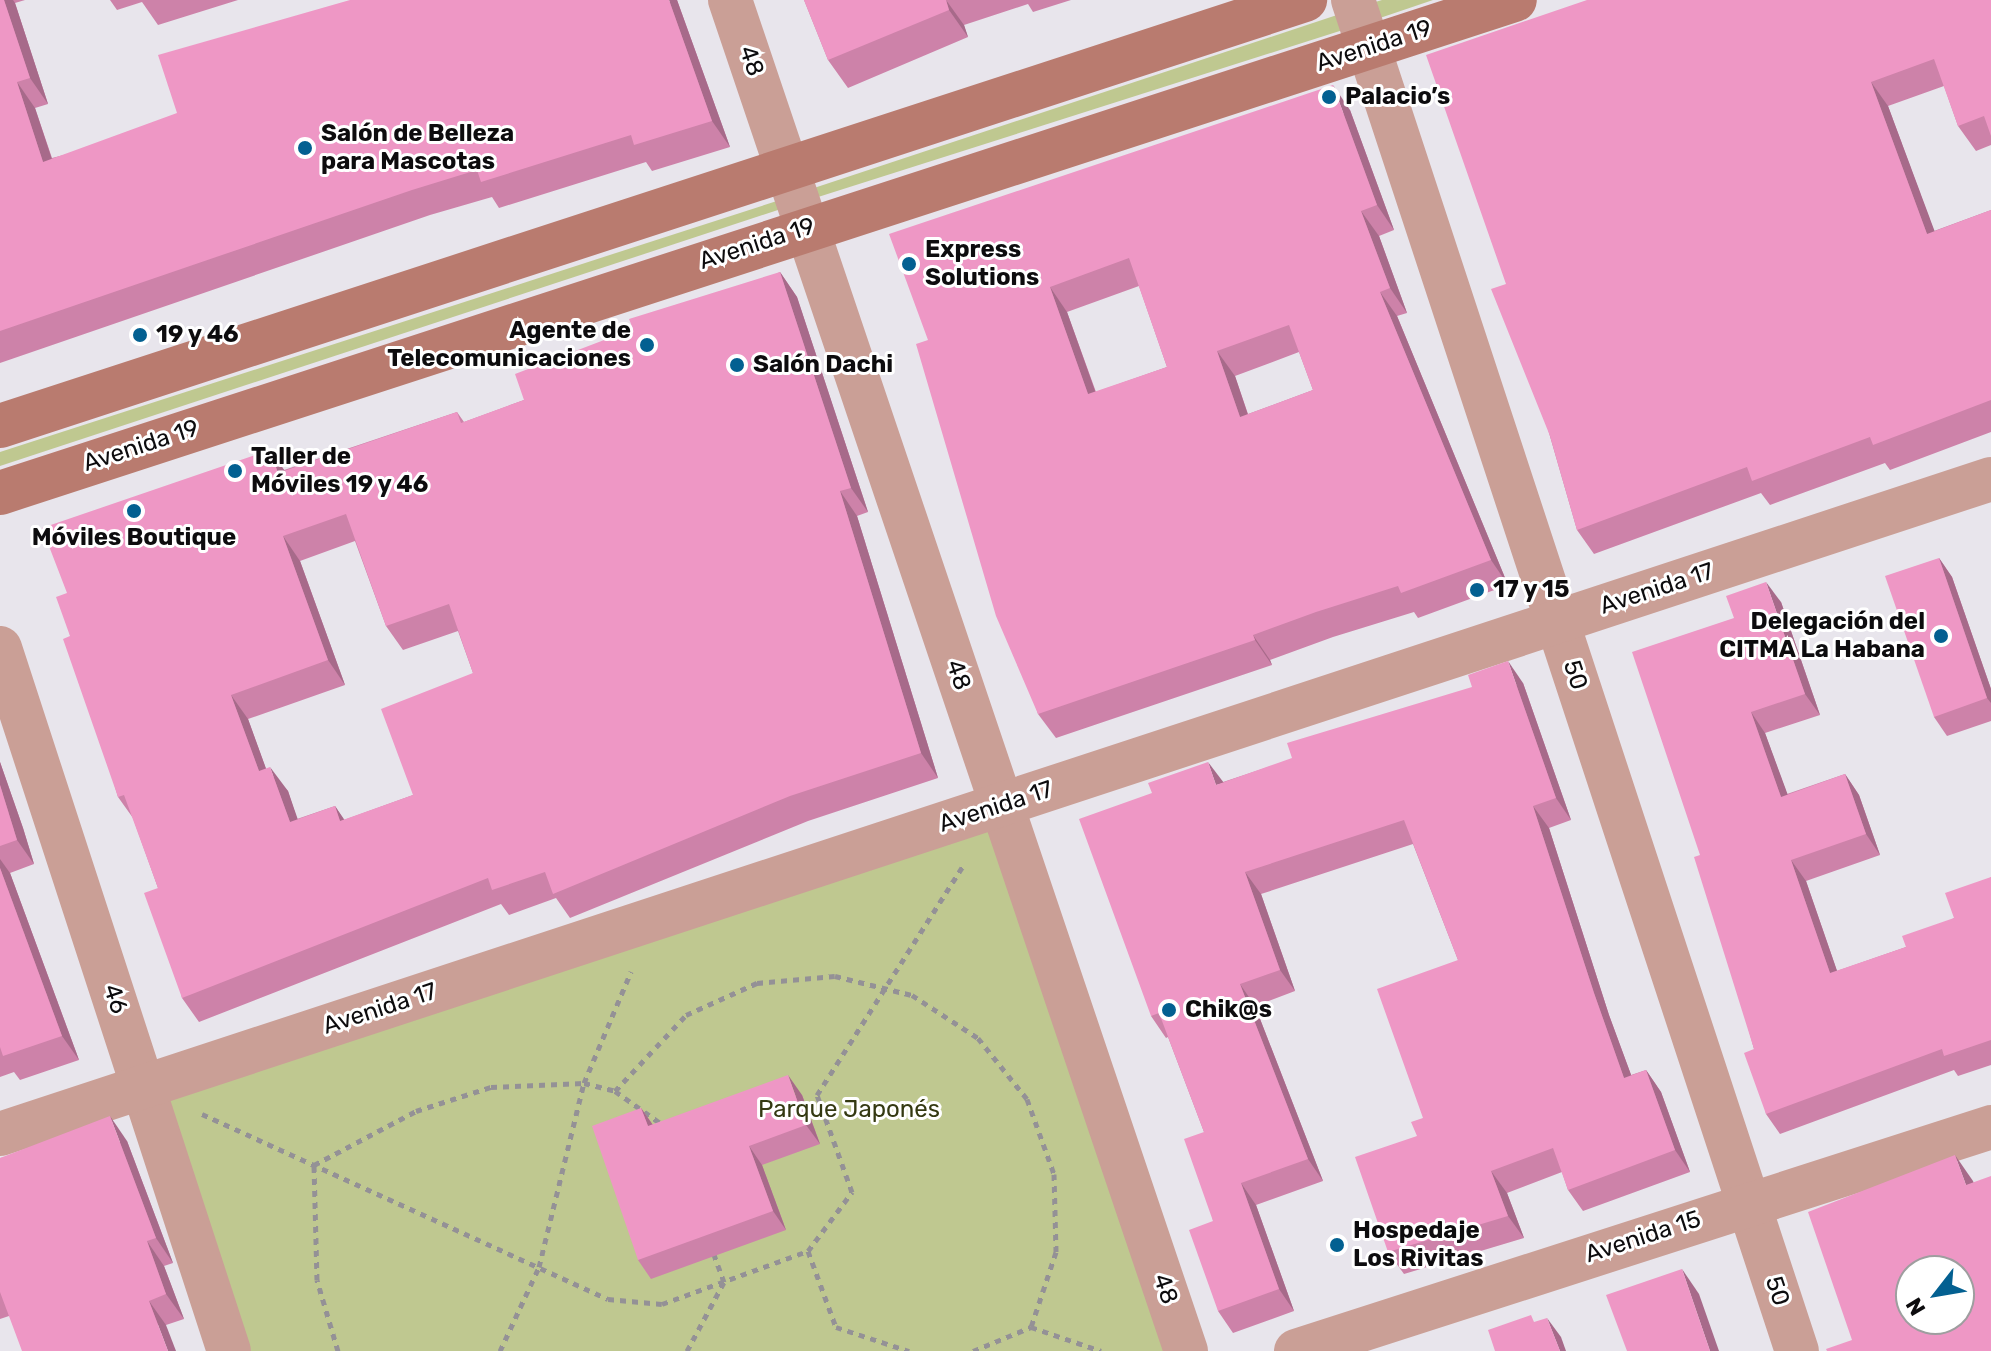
<!DOCTYPE html>
<html>
<head>
<meta charset="utf-8">
<style>
  body { margin:0 }
  #map { position:relative; width:1991px; height:1351px; overflow:hidden; background:#e8e5ec; font-family:Rubik,sans-serif }
  div>[style] { position:absolute }
  [style*='--x'] { left:calc(var(--x)*1px); top:calc(var(--y)*1px); width:calc(var(--w)*1px); rotate:calc(var(--a)*1deg) }
  .green>* { inset:0; background:#bfc890 }
  .path>* { height:5px; margin-top:-2.5px; transform-origin:0; background:repeating-linear-gradient(90deg,#949196 0 6px,transparent 0 12px) }
  .minor>* { height:44px; margin:-22px; padding:0 22px; transform-origin:22px; border-radius:22px; background:#ca9f96 }
  .secondary>* { height:44px; margin:-22px; padding:0 22px; transform-origin:22px; border-radius:22px; background:#b97b6f }
  .wall>* { inset:0; background:#cd82a9 }
  .shaded-wall>* { inset:0; background:#a76a8a }
  .building>* { inset:0; background:#ee97c5 }
  .dots>* { width:22px; height:22px; translate:-50% -50%; box-sizing:border-box; border:4px solid #fff; border-radius:50% }
  span { translate:-50% -50%; white-space:nowrap; text-align:center; line-height:1.15; -webkit-text-stroke:6px #fff; paint-order:stroke }
  .street-label { font-size:24px; color:#0d0c0e }
  .poi-label { font-size:24px; color:#0d0c0e; font-weight:700 }
  .left { translate:0 -50%; text-align:left }
  .right { translate:-100% -50%; text-align:right }
  .park-label { font-size:24px; color:#343912 }
  .north { position:absolute; left:1895px; top:1255px; width:80px; height:80px; box-sizing:border-box; background:#fff; border:2px solid #9e9e9f; border-radius:50%; rotate:239deg; font-size:22px; font-weight:700; line-height:32px; text-align:center; color:#0d0c0e }
  .north::after { content:''; display:block; margin:auto; width:28px; height:36px; background:#036091; clip-path:polygon(50% 0,100% 100%,50% 72%,0 100%) }
</style>
</head>
<body>
<div id="map">
  <div class="green">
    <i style="clip-path:polygon(1382px 0,1433px 0,1377px 19px,1372px 3px)"></i>
    <i style="clip-path:polygon(1340px 14px,1346px 29px,815px 198px,811px 189px)"></i>
    <i style="clip-path:polygon(780px 200px,784px 208px,0 466px,0 452px)"></i>
    <i style="clip-path:polygon(1002px 805px,1186px 1351px,229px 1351px,149px 1107px)"></i>
  </div>
  <div class="path">
    <i style="--x:615;--y:1091;--w:104;--a:-46.9"></i>
    <i style="--x:686;--y:1015;--w:78;--a:-24.3"></i>
    <i style="--x:757;--y:983;--w:78;--a:-5.1"></i>
    <i style="--x:835;--y:976;--w:79;--a:13.9"></i>
    <i style="--x:912;--y:995;--w:79;--a:33.1"></i>
    <i style="--x:978;--y:1038;--w:78;--a:51.2"></i>
    <i style="--x:1027;--y:1099;--w:80;--a:70.2"></i>
    <i style="--x:1054;--y:1174;--w:78;--a:88.5"></i>
    <i style="--x:1056;--y:1252;--w:79;--a:108.4"></i>
    <i style="--x:202;--y:1114;--w:446;--a:24.5"></i>
    <i style="--x:608;--y:1299;--w:54;--a:5.3"></i>
    <i style="--x:662;--y:1304;--w:155;--a:-20"></i>
    <i style="--x:808;--y:1251;--w:81;--a:69.8"></i>
    <i style="--x:836;--y:1327;--w:77;--a:18.2"></i>
    <i style="--x:808;--y:1251;--w:74;--a:-53.3"></i>
    <i style="--x:852;--y:1192;--w:103;--a:-109.8"></i>
    <i style="--x:817;--y:1095;--w:275;--a:-57.5"></i>
    <i style="--x:338;--y:1351;--w:74;--a:-106.5"></i>
    <i style="--x:317;--y:1280;--w:115;--a:-91.5"></i>
    <i style="--x:314;--y:1165;--w:115;--a:-27.9"></i>
    <i style="--x:416;--y:1111;--w:79;--a:-17.7"></i>
    <i style="--x:491;--y:1087;--w:93;--a:-2.5"></i>
    <i style="--x:584;--y:1083;--w:32;--a:14"></i>
    <i style="--x:615;--y:1091;--w:59;--a:35.3"></i>
    <i style="--x:500;--y:1351;--w:93;--a:-65.1"></i>
    <i style="--x:539;--y:1267;--w:189;--a:-76.3"></i>
    <i style="--x:584;--y:1083;--w:121;--a:-67.1"></i>
    <i style="--x:687;--y:1351;--w:78;--a:-61.8"></i>
    <i style="--x:724;--y:1282;--w:32;--a:-110"></i>
    <i style="--x:973;--y:1351;--w:63;--a:-22.5"></i>
    <i style="--x:1031;--y:1327;--w:74;--a:18.9"></i>
  </div>
  <div class="minor">
    <i style="--x:730;--y:0;--w:1426;--a:71.35"></i>
    <i style="--x:1353;--y:0;--w:1422;--a:71.81"></i>
    <i style="--x:0;--y:648;--w:739;--a:71.96"></i>
    <i style="--x:0;--y:1134;--w:2096;--a:-18.21"></i>
    <i style="--x:1296;--y:1351;--w:730;--a:-17.86"></i>
  </div>
  <div class="secondary">
    <i style="--x:0;--y:426;--w:1373;--a:-18.08"></i>
    <i style="--x:0;--y:493;--w:1593;--a:-18.03"></i>
  </div>
  <div class="wall">
    <i style="clip-path:polygon(0 0,25px 0,15px 3px,48px 104px,35px 108px,52px 158px,677px 0,730px 147px,652px 171px,646px 162px,499px 208px,492px 197px,430px 215px,0 363px)"></i>
    <i style="clip-path:polygon(110px 0,238px 0,158px 25px,142px 2px,117px 10px)"></i>
    <i style="clip-path:polygon(804px 0,1071px 0,1033px 12px,1028px 4px,964px 25px,968px 37px,848px 88px,828px 60px)"></i>
    <i style="clip-path:polygon(1991px 0,1991px 145px,1976px 151px,1958px 126px,1944px 86px,1888px 106px,1934px 231px,1991px 210px,1991px 432px,1890px 470px,1885px 463px,1770px 505px,1761px 493px,1594px 554px,1577px 530px,1506px 284px)"></i>
    <i style="clip-path:polygon(evenodd,1350px 110px,1394px 230px,1379px 236px,1407px 313px,1397px 316px,1508px 585px,1418px 618px,1414px 612px,1333px 637px,1270px 660px,1272px 665px,1056px 738px,1038px 714px,928px 340px,1350px 110px,1139px 286px,1167px 367px,1096px 392px,1067px 312px,1139px 286px,1350px 110px,1299px 352px,1313px 390px,1248px 414px,1235px 376px,1299px 352px)"></i>
    <i style="clip-path:polygon(evenodd,780px 272px,797px 297px,868px 512px,857px 516px,938px 778px,808px 821px,570px 918px,556px 898px,509px 915px,501px 904px,199px 1022px,182px 998px,158px 888px,133px 818px,118px 797px,70px 636px,67px 593px,270px 450px,284px 470px,457px 412px,464px 422px,524px 400px,780px 272px,355px 541px,386px 626px,403px 650px,458px 631px,473px 673px,413px 795px,344px 820px,335px 806px,297px 819px,288px 791px,266px 769px,248px 719px,345px 685px,300px 561px,355px 541px)"></i>
    <i style="clip-path:polygon(1939px 558px,1952px 577px,1991px 689px,1991px 721px,1947px 736px,1934px 717px)"></i>
    <i style="clip-path:polygon(1781px 602px,1820px 715px,1765px 733px,1787px 794px,1845px 774px,1859px 795px,1880px 855px,1806px 881px,1837px 971px,1906px 947px,1954px 918px,1991px 877px,1991px 1065px,1958px 1076px,1954px 1070px,1780px 1134px,1766px 1114px,1754px 1049px,1700px 855px)"></i>
    <i style="clip-path:polygon(1523px 683px,1571px 820px,1549px 828px,1609px 1015px,1631px 1075px,1646px 1070px,1661px 1092px,1690px 1172px,1583px 1211px,1568px 1190px,1562px 1172px,1507px 1193px,1524px 1238px,1404px 1274px,1388px 1252px,1417px 1136px,1423px 1118px,1458px 960px,1413px 844px,1261px 894px,1295px 991px,1255px 1006px,1323px 1181px,1256px 1205px,1294px 1311px,1233px 1333px,1218px 1311px,1213px 1221px,1204px 1132px,1168px 1037px,1166px 1038px,1151px 1016px,1223px 782px)"></i>
    <i style="clip-path:polygon(0 762px,23px 828px,34px 864px,10px 873px,79px 1060px,20px 1080px,14px 1072px,0 1077px)"></i>
    <i style="clip-path:polygon(802px 1095px,820px 1144px,762px 1165px,786px 1230px,651px 1279px,638px 1260px,641px 1108px,653px 1125px)"></i>
    <i style="clip-path:polygon(127px 1141px,173px 1263px,164px 1266px,184px 1319px,166px 1325px,9px 1316px,0 1319px,0 1158px)"></i>
  </div>
  <div class="shaded-wall">
    <i style="clip-path:polygon(4px 0,13px 0,15px 3px,48px 104px,30px 78px)"></i>
    <i style="clip-path:polygon(669px 0,677px 0,730px 147px,712px 121px)"></i>
    <i style="clip-path:polygon(946px 0,964px 25px,968px 37px,949px 10px)"></i>
    <i style="clip-path:polygon(17px 82px,35px 108px,61px 187px,43px 162px)"></i>
    <i style="clip-path:polygon(1871px 82px,1888px 106px,1945px 259px,1927px 234px)"></i>
    <i style="clip-path:polygon(1333px 85px,1350px 110px,1394px 230px,1377px 205px)"></i>
    <i style="clip-path:polygon(1361px 211px,1379px 236px,1407px 313px,1390px 288px)"></i>
    <i style="clip-path:polygon(780px 272px,797px 297px,868px 512px,851px 488px)"></i>
    <i style="clip-path:polygon(1050px 287px,1067px 312px,1105px 419px,1088px 394px)"></i>
    <i style="clip-path:polygon(1380px 292px,1397px 316px,1508px 585px,1491px 560px)"></i>
    <i style="clip-path:polygon(1217px 351px,1235px 376px,1257px 442px,1240px 417px)"></i>
    <i style="clip-path:polygon(270px 450px,287px 474px,278px 473px)"></i>
    <i style="clip-path:polygon(840px 491px,857px 516px,938px 778px,921px 753px)"></i>
    <i style="clip-path:polygon(283px 536px,300px 561px,345px 685px,328px 660px)"></i>
    <i style="clip-path:polygon(1939px 558px,1952px 577px,1991px 689px,1991px 703px,1987px 698px)"></i>
    <i style="clip-path:polygon(1766px 582px,1781px 602px,1820px 715px,1805px 694px)"></i>
    <i style="clip-path:polygon(1253px 635px,1270px 660px,1272px 665px,1255px 640px)"></i>
    <i style="clip-path:polygon(1508px 661px,1523px 683px,1571px 820px,1556px 798px)"></i>
    <i style="clip-path:polygon(231px 695px,248px 719px,276px 796px,259px 771px)"></i>
    <i style="clip-path:polygon(1751px 712px,1765px 733px,1796px 817px,1781px 797px)"></i>
    <i style="clip-path:polygon(0 762px,23px 828px,34px 864px,17px 840px,0 785px)"></i>
    <i style="clip-path:polygon(1208px 762px,1224px 783px,1216px 785px)"></i>
    <i style="clip-path:polygon(270px 767px,288px 791px,307px 846px,290px 822px)"></i>
    <i style="clip-path:polygon(1845px 774px,1859px 795px,1880px 855px,1866px 834px)"></i>
    <i style="clip-path:polygon(335px 806px,352px 831px,340px 821px)"></i>
    <i style="clip-path:polygon(1533px 806px,1549px 828px,1609px 1015px,1640px 1099px,1624px 1078px,1594px 993px)"></i>
    <i style="clip-path:polygon(0 859px,10px 873px,79px 1060px,62px 1036px,0 868px)"></i>
    <i style="clip-path:polygon(1791px 860px,1806px 881px,1845px 994px,1830px 973px)"></i>
    <i style="clip-path:polygon(1245px 872px,1261px 894px,1295px 991px,1280px 970px)"></i>
    <i style="clip-path:polygon(1240px 984px,1255px 1006px,1323px 1181px,1308px 1159px)"></i>
    <i style="clip-path:polygon(1646px 1070px,1661px 1092px,1690px 1172px,1675px 1150px)"></i>
    <i style="clip-path:polygon(788px 1075px,802px 1095px,820px 1144px,806px 1125px)"></i>
    <i style="clip-path:polygon(641px 1108px,655px 1128px,648px 1126px)"></i>
    <i style="clip-path:polygon(110px 1116px,127px 1141px,173px 1263px,156px 1238px)"></i>
    <i style="clip-path:polygon(749px 1146px,762px 1165px,786px 1230px,773px 1211px)"></i>
    <i style="clip-path:polygon(1955px 1155px,1973px 1181px,1984px 1211px,1966px 1185px)"></i>
    <i style="clip-path:polygon(1491px 1171px,1507px 1193px,1524px 1238px,1508px 1216px)"></i>
    <i style="clip-path:polygon(1241px 1183px,1256px 1205px,1294px 1311px,1279px 1289px)"></i>
    <i style="clip-path:polygon(147px 1241px,164px 1266px,184px 1319px,166px 1294px)"></i>
    <i style="clip-path:polygon(1682px 1269px,1699px 1294px,1719px 1351px,1710px 1351px)"></i>
    <i style="clip-path:polygon(149px 1301px,166px 1325px,176px 1351px,168px 1351px)"></i>
    <i style="clip-path:polygon(1547px 1318px,1561px 1337px,1566px 1351px,1560px 1351px)"></i>
  </div>
  <div class="building">
    <i style="clip-path:polygon(0 0,4px 0,30px 78px,17px 82px,43px 162px,177px 113px,158px 55px,350px 0,669px 0,712px 121px,634px 145px,631px 135px,481px 182px,477px 170px,412px 190px,0 331px)"></i>
    <i style="clip-path:polygon(804px 0,946px 0,949px 10px,828px 60px)"></i>
    <i style="clip-path:polygon(1587px 0,1991px 0,1991px 136px,1984px 116px,1958px 126px,1934px 59px,1871px 82px,1927px 234px,1991px 210px,1991px 400px,1873px 445px,1870px 437px,1752px 481px,1747px 467px,1577px 530px,1550px 436px,1491px 289px,1506px 284px,1426px 55px)"></i>
    <i style="clip-path:polygon(evenodd,1333px 85px,1377px 205px,1361px 211px,1390px 288px,1380px 292px,1491px 560px,1401px 593px,1398px 586px,1316px 612px,1253px 635px,1255px 640px,1038px 714px,996px 616px,916px 344px,928px 340px,889px 234px,1333px 85px,1129px 258px,1167px 367px,1088px 394px,1050px 287px,1129px 258px,1333px 85px,1289px 325px,1313px 390px,1240px 417px,1217px 351px,1289px 325px)"></i>
    <i style="clip-path:polygon(evenodd,780px 272px,851px 488px,840px 491px,921px 753px,790px 796px,553px 894px,545px 872px,492px 890px,488px 878px,182px 998px,144px 893px,158px 888px,124px 795px,118px 797px,63px 639px,70px 636px,56px 597px,67px 593px,42px 528px,270px 450px,278px 473px,457px 412px,461px 423px,524px 400px,515px 374px,633px 329px,629px 319px,780px 272px,346px 514px,386px 626px,449px 604px,473px 673px,381px 709px,413px 795px,340px 821px,335px 806px,290px 822px,270px 767px,259px 771px,231px 695px,328px 660px,283px 536px,346px 514px)"></i>
    <i style="clip-path:polygon(1939px 558px,1987px 698px,1934px 717px,1885px 576px)"></i>
    <i style="clip-path:polygon(1766px 582px,1805px 694px,1751px 712px,1781px 797px,1845px 774px,1866px 834px,1791px 860px,1830px 973px,1906px 947px,1902px 936px,1954px 918px,1945px 893px,1991px 877px,1991px 1040px,1944px 1056px,1942px 1049px,1766px 1114px,1744px 1053px,1754px 1049px,1694px 857px,1700px 855px,1632px 652px,1734px 618px,1726px 596px)"></i>
    <i style="clip-path:polygon(1508px 661px,1556px 798px,1533px 806px,1594px 993px,1624px 1078px,1646px 1070px,1675px 1150px,1568px 1190px,1553px 1148px,1491px 1171px,1508px 1216px,1388px 1252px,1355px 1157px,1417px 1136px,1411px 1122px,1423px 1118px,1377px 989px,1458px 960px,1404px 820px,1245px 872px,1280px 970px,1240px 984px,1308px 1159px,1241px 1183px,1279px 1289px,1218px 1311px,1189px 1230px,1213px 1221px,1184px 1139px,1204px 1132px,1159px 1013px,1151px 1016px,1079px 819px,1152px 793px,1148px 783px,1208px 762px,1216px 785px,1292px 758px,1287px 743px,1472px 687px,1468px 675px)"></i>
    <i style="clip-path:polygon(0 785px,17px 840px,0 846px)"></i>
    <i style="clip-path:polygon(0 868px,62px 1036px,3px 1056px,0 1047px)"></i>
    <i style="clip-path:polygon(788px 1075px,806px 1125px,749px 1146px,773px 1211px,638px 1260px,592px 1126px,641px 1108px,648px 1126px)"></i>
    <i style="clip-path:polygon(110px 1116px,156px 1238px,147px 1241px,166px 1294px,149px 1301px,168px 1351px,22px 1351px,0 1292px,0 1158px)"></i>
    <i style="clip-path:polygon(evenodd,1955px 1155px,1966px 1185px,1991px 1176px,1991px 1351px,1827px 1351px,1826px 1349px,1852px 1340px,1808px 1212px,1955px 1155px,1911px 1271px,1959px 1271px,1959px 1319px,1911px 1319px,1911px 1271px)"></i>
    <i style="clip-path:polygon(1682px 1269px,1710px 1351px,1627px 1351px,1606px 1295px)"></i>
    <i style="clip-path:polygon(1531px 1315px,1534px 1322px,1547px 1318px,1560px 1351px,1495px 1351px,1488px 1330px)"></i>
  </div>
  <div class="dots">
    <i style="left:1329px;top:97px;background:#036091"></i>
    <i style="left:305px;top:148px;background:#036091"></i>
    <i style="left:909px;top:264px;background:#036091"></i>
    <i style="left:140px;top:335px;background:#036091"></i>
    <i style="left:647px;top:345px;background:#036091"></i>
    <i style="left:737px;top:365px;background:#036091"></i>
    <i style="left:235px;top:471px;background:#036091"></i>
    <i style="left:134px;top:511px;background:#036091"></i>
    <i style="left:1477px;top:590px;background:#036091"></i>
    <i style="left:1941px;top:636px;background:#036091"></i>
    <i style="left:1169px;top:1010px;background:#036091"></i>
    <i style="left:1337px;top:1245px;background:#036091"></i>
  </div>
  <div class="street-label">
    <span style="left:1374px;top:46px;rotate:-18deg">Avenida 19</span>
    <span style="left:751px;top:61px;rotate:71deg">48</span>
    <span style="left:757px;top:244px;rotate:-18deg">Avenida 19</span>
    <span style="left:141px;top:446px;rotate:-18deg">Avenida 19</span>
    <span style="left:1657px;top:589px;rotate:-18deg">Avenida 17</span>
    <span style="left:958px;top:675px;rotate:71deg">48</span>
    <span style="left:1575px;top:675px;rotate:72deg">50</span>
    <span style="left:996px;top:807px;rotate:-18deg">Avenida 17</span>
    <span style="left:115px;top:999px;rotate:72deg">46</span>
    <span style="left:380px;top:1009px;rotate:-18deg">Avenida 17</span>
    <span style="left:1643px;top:1237px;rotate:-18deg">Avenida 15</span>
    <span style="left:1165px;top:1289px;rotate:71deg">48</span>
    <span style="left:1777px;top:1291px;rotate:72deg">50</span>
  </div>
  <div class="poi-label">
    <span class="left" style="left:1345px;top:97px">Palacio’s</span>
    <span class="left" style="left:321px;top:148px">Salón de Belleza<br>para Mascotas</span>
    <span class="left" style="left:925px;top:264px">Express<br>Solutions</span>
    <span class="right" style="left:631px;top:345px">Agente de<br>Telecomunicaciones</span>
    <span class="left" style="left:156px;top:335px">19 y 46</span>
    <span class="left" style="left:753px;top:365px">Salón Dachi</span>
    <span class="left" style="left:251px;top:471px">Taller de<br>Móviles 19 y 46</span>
    <span style="left:134px;top:538px">Móviles Boutique</span>
    <span class="left" style="left:1493px;top:590px">17 y 15</span>
    <span class="right" style="left:1925px;top:636px">Delegación del<br>CITMA La Habana</span>
    <span class="left" style="left:1185px;top:1010px">Chik@s</span>
    <span class="left" style="left:1353px;top:1245px">Hospedaje<br>Los Rivitas</span>
  </div>
  <div class="park-label">
    <span style="left:849px;top:1110px">Parque Japonés</span>
  </div>
  <div class="north">N</div>
</div>
</body>
</html>
